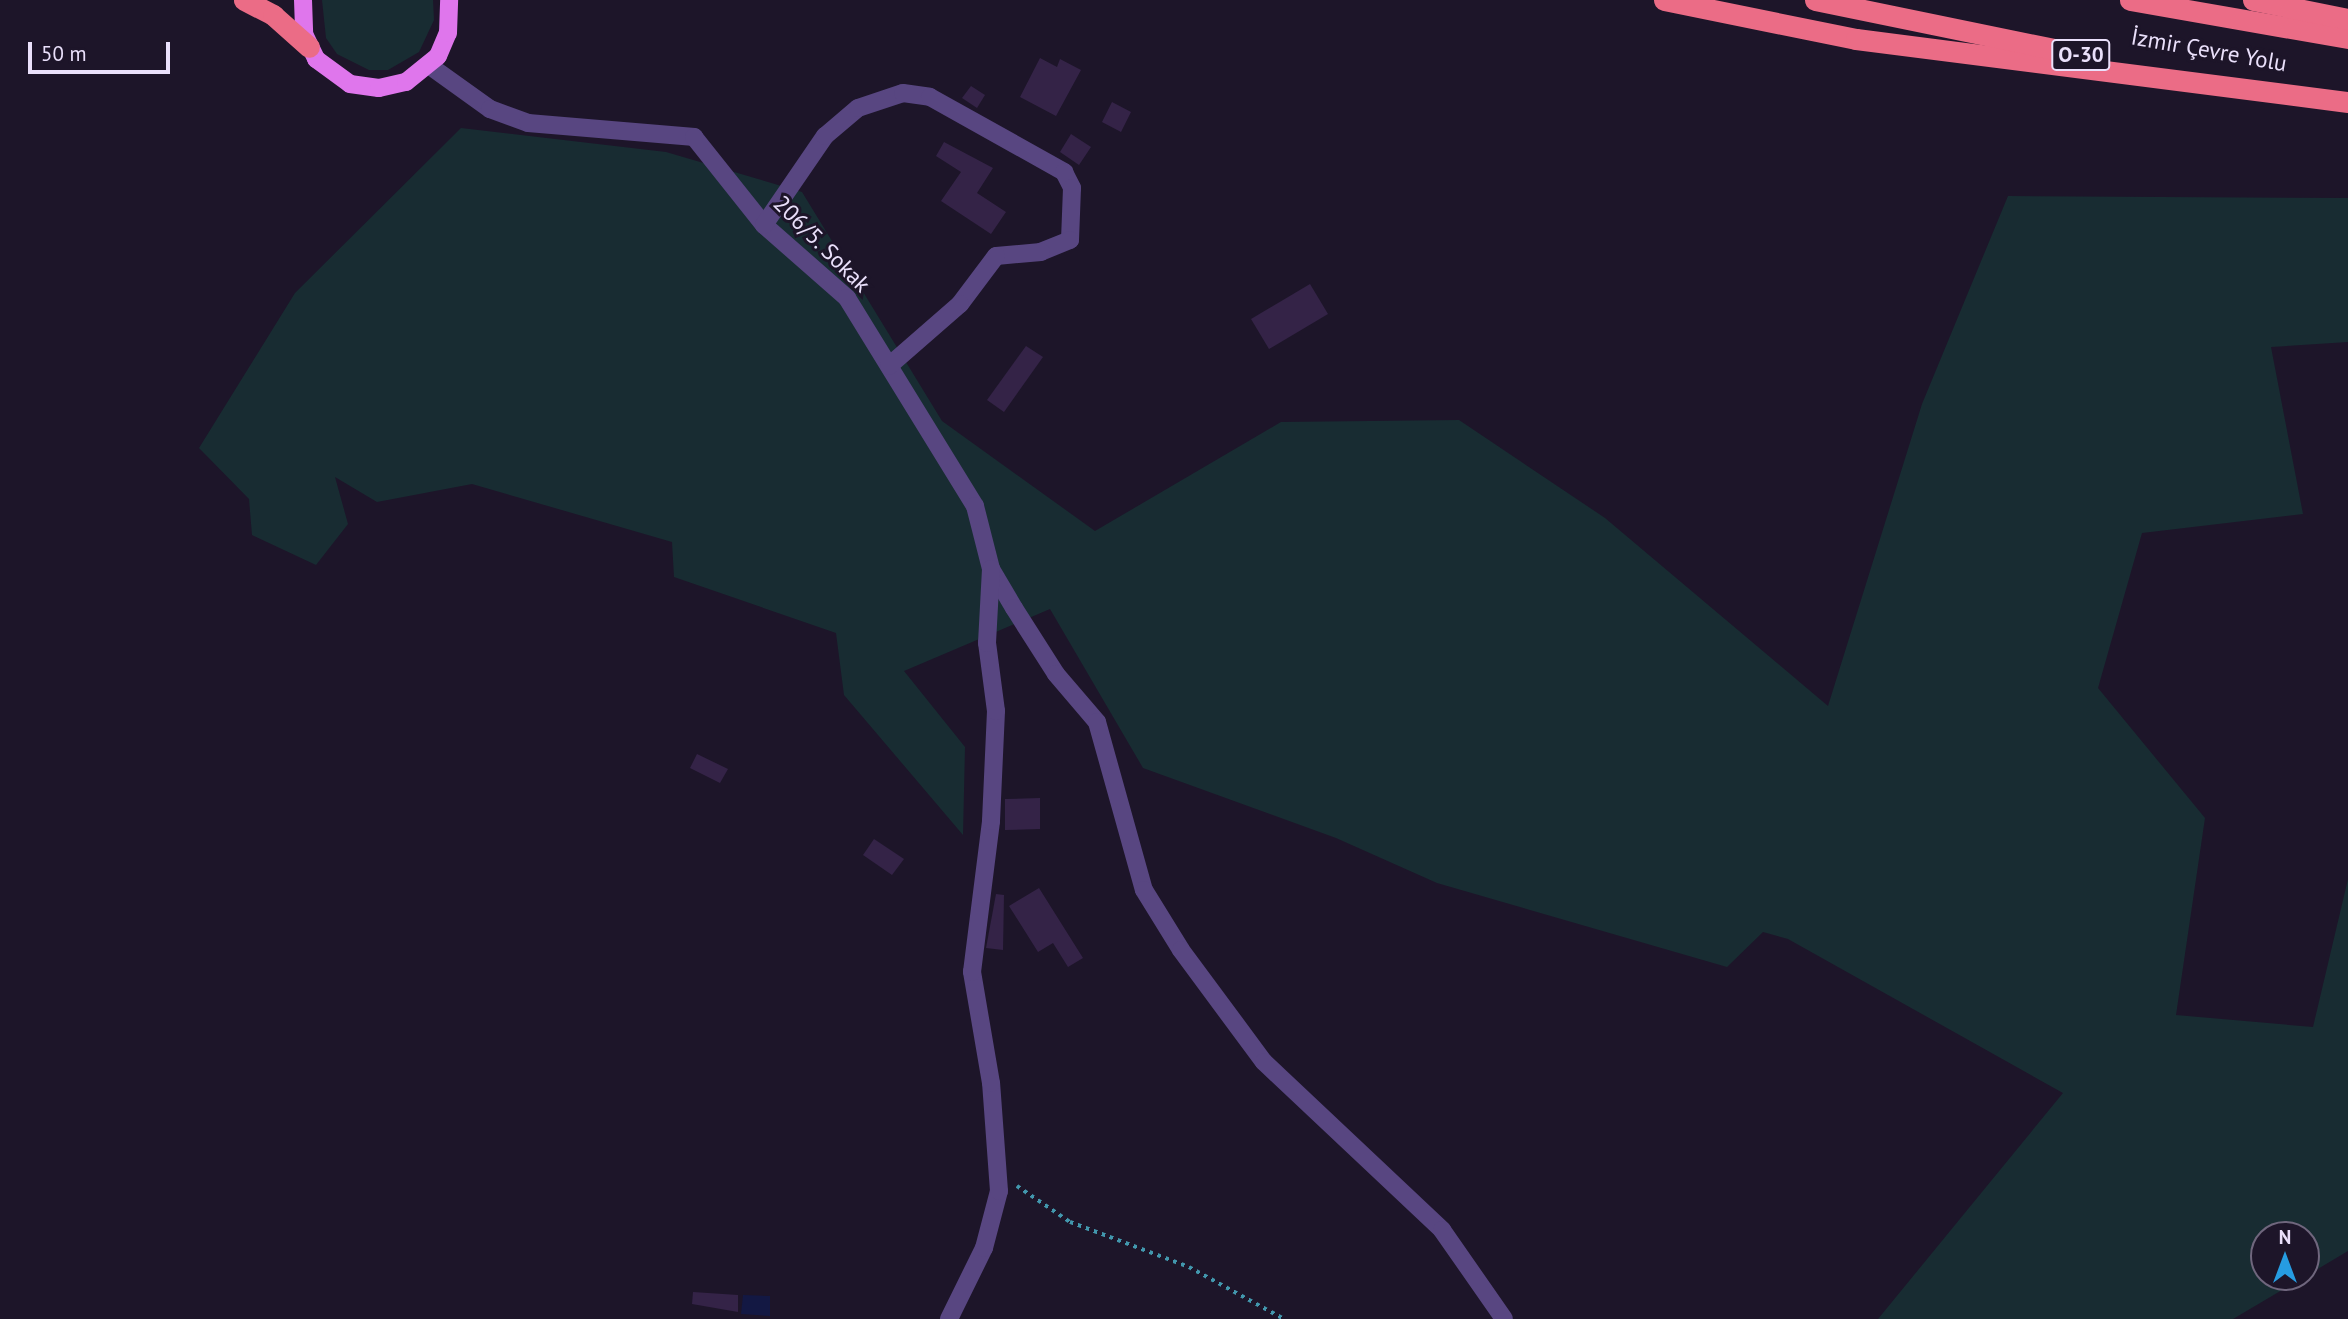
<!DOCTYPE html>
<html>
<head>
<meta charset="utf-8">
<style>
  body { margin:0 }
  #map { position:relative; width:2348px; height:1319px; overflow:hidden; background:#1d1529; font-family:"PT Sans",sans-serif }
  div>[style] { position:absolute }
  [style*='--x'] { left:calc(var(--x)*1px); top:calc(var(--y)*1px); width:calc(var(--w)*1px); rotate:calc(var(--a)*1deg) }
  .green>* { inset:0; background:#182c32 }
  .water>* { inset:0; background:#131843 }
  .building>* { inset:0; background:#342347 }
  .path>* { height:3.5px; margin-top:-1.75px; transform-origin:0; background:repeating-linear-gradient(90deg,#4297ad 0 3.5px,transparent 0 8.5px) }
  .minor>* { height:18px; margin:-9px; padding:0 9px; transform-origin:9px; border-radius:9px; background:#584681 }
  .major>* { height:18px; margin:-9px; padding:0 9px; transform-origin:9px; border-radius:9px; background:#df76ec }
  .highway>* { height:21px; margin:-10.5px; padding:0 10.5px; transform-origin:10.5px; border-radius:10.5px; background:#eb6c86 }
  span { translate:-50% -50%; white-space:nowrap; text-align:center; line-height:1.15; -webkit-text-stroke:6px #1d1529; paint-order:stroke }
  .shield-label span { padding:2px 5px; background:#1d1529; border:2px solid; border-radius:5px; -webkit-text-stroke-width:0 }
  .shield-label { font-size:21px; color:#eae0fb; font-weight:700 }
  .street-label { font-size:23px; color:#eae0fb }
  .north { position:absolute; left:2250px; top:1221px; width:70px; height:70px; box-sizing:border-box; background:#1d1529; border:2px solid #6f667d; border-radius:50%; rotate:0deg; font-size:19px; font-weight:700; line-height:28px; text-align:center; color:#eae0fb }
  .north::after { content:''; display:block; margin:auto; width:24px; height:32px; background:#269ce1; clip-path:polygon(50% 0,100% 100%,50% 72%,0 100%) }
  .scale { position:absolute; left:28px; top:42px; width:142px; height:32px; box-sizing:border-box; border:4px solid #eae0fb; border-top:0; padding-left:9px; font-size:21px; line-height:24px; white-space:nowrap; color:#eae0fb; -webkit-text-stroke:5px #1d1529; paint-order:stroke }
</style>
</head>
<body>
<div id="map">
  <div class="green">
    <i style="clip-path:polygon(322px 0,433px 0,434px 20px,419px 52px,388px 70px,369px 70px,337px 54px,326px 38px)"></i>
    <i style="clip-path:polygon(461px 128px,666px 152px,802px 192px,942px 421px,1095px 531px,1281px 422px,1459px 420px,1605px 518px,1828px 706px,1922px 404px,2008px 196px,2348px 198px,2348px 342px,2271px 347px,2303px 514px,2142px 533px,2098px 688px,2205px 818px,2176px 1015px,2313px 1027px,2348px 879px,2348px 1251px,2306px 1276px,2306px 1235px,2264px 1235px,2264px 1277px,2304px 1277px,2233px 1319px,1878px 1319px,2063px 1093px,1788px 939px,1763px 932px,1727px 967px,1437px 883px,1336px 838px,1143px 768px,1050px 609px,904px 671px,965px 747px,963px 835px,844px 695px,836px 633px,674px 577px,672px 542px,472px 484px,377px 502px,335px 477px,348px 524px,316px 565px,252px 535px,249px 499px,199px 448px,295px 293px)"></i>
  </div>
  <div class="water">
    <i style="clip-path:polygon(743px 1295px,770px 1296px,770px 1316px,741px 1314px)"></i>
  </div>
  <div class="building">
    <i style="clip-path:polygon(1040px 58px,1057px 67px,1060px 59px,1081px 70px,1056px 116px,1020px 97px)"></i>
    <i style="clip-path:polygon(971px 86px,985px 95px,977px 108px,962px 98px)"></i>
    <i style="clip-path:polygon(1112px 102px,1131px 112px,1121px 132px,1102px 122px)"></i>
    <i style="clip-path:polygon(1071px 134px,1091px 147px,1079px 165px,1060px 152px)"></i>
    <i style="clip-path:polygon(944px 142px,993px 168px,977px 193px,1006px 212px,991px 234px,941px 201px,961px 172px,936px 156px)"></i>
    <i style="clip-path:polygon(1310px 284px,1328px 314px,1269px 349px,1251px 319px)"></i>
    <i style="clip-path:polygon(1026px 346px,1043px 357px,1004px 412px,987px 400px)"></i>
    <i style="clip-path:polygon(697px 754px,728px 769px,720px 783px,690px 768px)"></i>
    <i style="clip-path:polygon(1040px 798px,1040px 829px,1005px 830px,1005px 799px)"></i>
    <i style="clip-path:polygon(874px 839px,904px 859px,892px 875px,863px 855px)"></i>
    <i style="clip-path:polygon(1039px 888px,1083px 958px,1068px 967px,1053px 943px,1038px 952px,1009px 906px)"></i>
    <i style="clip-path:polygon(996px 894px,1004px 895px,1003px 950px,986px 948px)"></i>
    <i style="clip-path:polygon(693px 1292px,738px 1295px,738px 1312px,692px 1304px)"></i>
  </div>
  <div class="path">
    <i style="--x:1017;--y:1186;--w:64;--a:34.2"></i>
    <i style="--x:1070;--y:1222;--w:127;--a:20.7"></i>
    <i style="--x:1189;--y:1267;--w:108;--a:28.7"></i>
  </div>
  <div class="minor">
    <i style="--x:430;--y:66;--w:74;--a:35.6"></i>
    <i style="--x:490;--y:109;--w:40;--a:20.2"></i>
    <i style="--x:528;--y:123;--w:167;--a:4.8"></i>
    <i style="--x:694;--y:137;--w:112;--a:51.5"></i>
    <i style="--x:764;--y:225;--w:111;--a:41.3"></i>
    <i style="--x:847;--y:298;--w:244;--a:58.4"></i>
    <i style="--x:975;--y:506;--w:65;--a:75.7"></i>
    <i style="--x:991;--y:569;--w:45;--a:59.5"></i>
    <i style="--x:1014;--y:608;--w:78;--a:57.5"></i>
    <i style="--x:1056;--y:674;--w:63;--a:49.5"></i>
    <i style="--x:1097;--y:722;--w:174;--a:74.4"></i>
    <i style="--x:1144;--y:890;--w:70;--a:58.3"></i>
    <i style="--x:1181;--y:950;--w:139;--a:53.5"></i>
    <i style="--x:1264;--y:1062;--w:245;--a:43.3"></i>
    <i style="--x:1442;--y:1230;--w:108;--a:55.1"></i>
    <i style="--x:764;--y:225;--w:108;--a:-55.6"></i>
    <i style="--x:825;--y:136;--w:43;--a:-40.3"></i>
    <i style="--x:858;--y:108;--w:47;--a:-18.4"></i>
    <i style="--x:903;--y:93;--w:27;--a:8"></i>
    <i style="--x:930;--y:97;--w:154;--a:29.2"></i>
    <i style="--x:1064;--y:172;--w:18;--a:63"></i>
    <i style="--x:1072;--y:188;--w:52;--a:92.2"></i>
    <i style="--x:1070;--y:240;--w:31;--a:158"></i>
    <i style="--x:1041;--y:252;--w:45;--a:174.9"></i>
    <i style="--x:996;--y:256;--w:60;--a:126.9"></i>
    <i style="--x:960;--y:304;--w:94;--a:138.9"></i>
    <i style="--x:949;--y:1319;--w:79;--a:-63.8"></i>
    <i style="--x:984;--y:1248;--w:59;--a:-75.3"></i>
    <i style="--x:999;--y:1191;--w:108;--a:-94.2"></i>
    <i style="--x:991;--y:1083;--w:113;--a:-99.7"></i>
    <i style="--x:972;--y:972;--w:152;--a:-82.8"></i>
    <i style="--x:991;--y:821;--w:110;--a:-87.4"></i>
    <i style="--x:996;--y:711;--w:69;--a:-97.5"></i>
    <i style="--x:987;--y:643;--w:74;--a:-86.9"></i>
  </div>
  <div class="major">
    <i style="--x:303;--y:0;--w:34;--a:88"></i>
    <i style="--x:304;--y:34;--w:28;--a:64"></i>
    <i style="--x:316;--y:59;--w:42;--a:36.3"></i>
    <i style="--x:350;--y:84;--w:29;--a:8"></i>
    <i style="--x:379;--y:88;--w:28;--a:-13"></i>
    <i style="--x:406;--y:82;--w:41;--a:-39.1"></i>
    <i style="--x:438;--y:56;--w:25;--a:-67"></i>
    <i style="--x:448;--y:33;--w:33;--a:-88"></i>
  </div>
  <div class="highway">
    <i style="--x:244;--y:0;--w:33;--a:27"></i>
    <i style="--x:273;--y:15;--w:48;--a:41.6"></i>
    <i style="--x:1664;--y:0;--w:196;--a:11.5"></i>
    <i style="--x:1856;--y:39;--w:496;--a:7.3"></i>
    <i style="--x:1815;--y:0;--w:268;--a:11.6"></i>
    <i style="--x:2130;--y:0;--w:221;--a:9.9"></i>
    <i style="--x:2253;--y:0;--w:97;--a:11.3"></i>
  </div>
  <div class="shield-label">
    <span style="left:2081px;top:55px">O-30</span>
  </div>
  <div class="street-label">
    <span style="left:2209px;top:50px;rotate:10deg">İzmir Çevre Yolu</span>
    <span style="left:822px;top:244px;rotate:45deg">206/5. Sokak</span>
  </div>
  <div class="north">N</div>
  <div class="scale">50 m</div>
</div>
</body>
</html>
